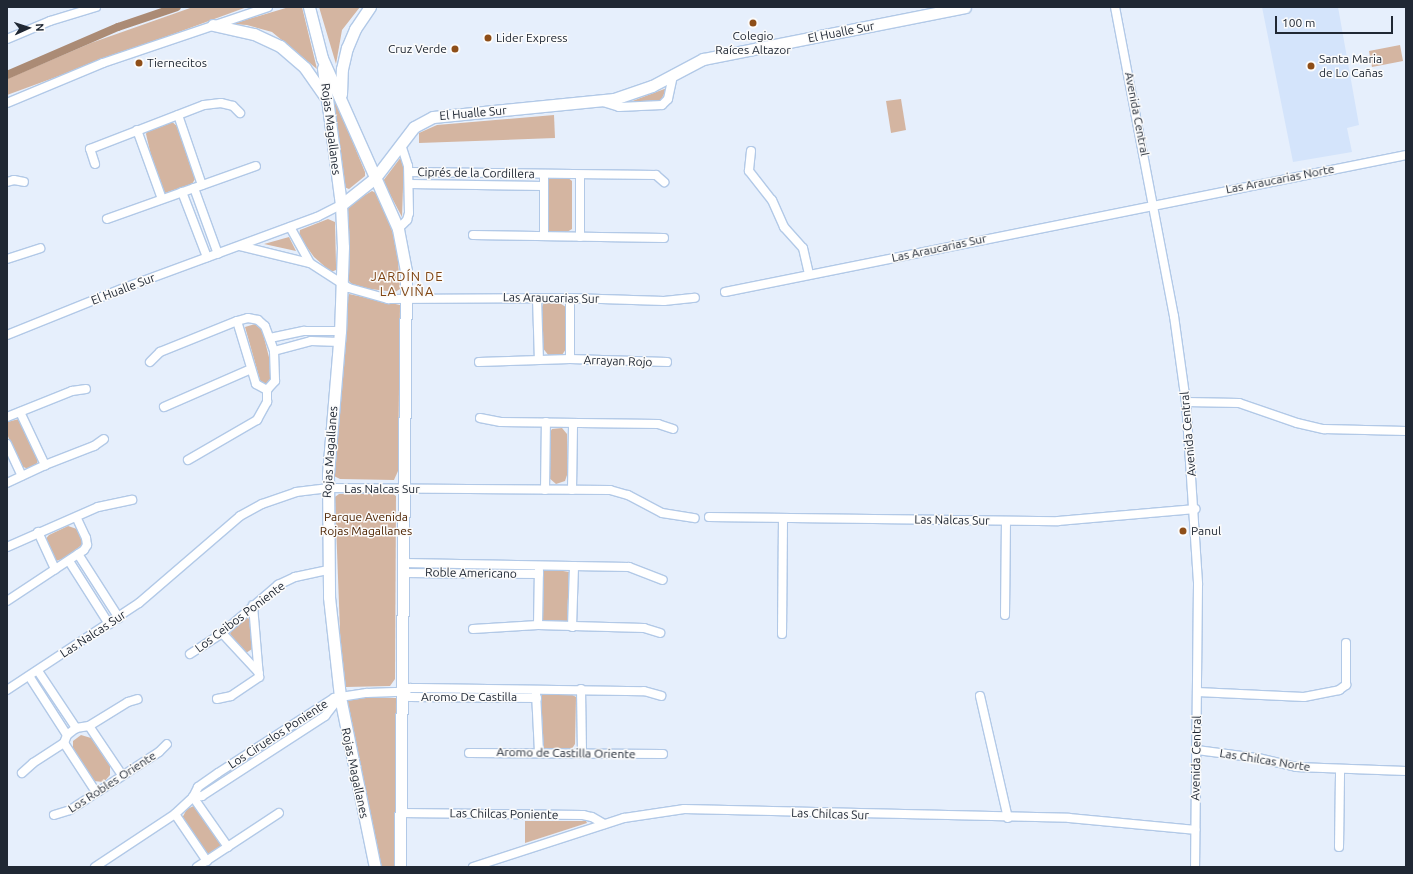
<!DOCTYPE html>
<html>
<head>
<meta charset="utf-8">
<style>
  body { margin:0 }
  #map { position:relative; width:1413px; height:874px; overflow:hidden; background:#e6effc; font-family:Ubuntu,sans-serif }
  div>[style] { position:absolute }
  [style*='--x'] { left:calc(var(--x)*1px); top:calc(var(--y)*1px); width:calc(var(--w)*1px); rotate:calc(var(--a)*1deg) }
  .built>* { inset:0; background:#d4e4fb }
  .green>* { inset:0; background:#d4b5a1 }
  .canal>* { height:8px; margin:-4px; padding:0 4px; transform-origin:4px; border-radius:4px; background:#ab8b75 }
  .roads { filter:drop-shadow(1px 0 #b2c9e7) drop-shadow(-1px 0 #b2c9e7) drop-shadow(0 1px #b2c9e7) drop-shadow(0 -1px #b2c9e7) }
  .street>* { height:8px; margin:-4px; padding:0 4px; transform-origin:4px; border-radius:4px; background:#fff }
  .secondary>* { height:11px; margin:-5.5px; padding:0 5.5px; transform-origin:5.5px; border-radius:5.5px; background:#fff }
  .dots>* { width:11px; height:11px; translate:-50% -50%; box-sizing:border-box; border:2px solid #fbfbfb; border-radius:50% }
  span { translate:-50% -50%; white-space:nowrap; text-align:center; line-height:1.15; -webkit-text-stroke:3px #fbfbfb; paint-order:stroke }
  .street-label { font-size:12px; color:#202834 }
  .poi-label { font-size:12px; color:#202834 }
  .left { translate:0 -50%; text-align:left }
  .right { translate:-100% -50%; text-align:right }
  .park-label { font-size:12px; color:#4e2300 }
  .neighbourhood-label { font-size:13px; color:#7f4513; letter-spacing:1px }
  .frame { position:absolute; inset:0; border:8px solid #202834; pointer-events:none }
  .north { position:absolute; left:8px; top:8px; width:40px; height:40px; -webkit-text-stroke:3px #fbfbfb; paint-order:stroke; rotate:87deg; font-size:11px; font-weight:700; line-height:16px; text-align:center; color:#202834 }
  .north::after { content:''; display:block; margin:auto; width:14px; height:18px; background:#202834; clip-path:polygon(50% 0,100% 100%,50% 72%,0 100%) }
  .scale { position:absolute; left:1275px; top:16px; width:118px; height:18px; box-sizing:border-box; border:2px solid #202834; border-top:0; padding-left:5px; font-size:12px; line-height:14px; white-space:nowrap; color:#202834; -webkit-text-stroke:3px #fbfbfb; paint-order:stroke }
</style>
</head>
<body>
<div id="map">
  <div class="built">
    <i style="clip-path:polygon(1262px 7px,1338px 7px,1359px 125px,1347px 128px,1352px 152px,1293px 162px)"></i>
  </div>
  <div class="green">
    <i style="clip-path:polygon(193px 7px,247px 7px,7px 95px,7px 79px,91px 43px)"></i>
    <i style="clip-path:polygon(289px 7px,302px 7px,317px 69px,272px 32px,247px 25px,232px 24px)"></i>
    <i style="clip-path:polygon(319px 7px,360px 7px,342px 30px,336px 64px)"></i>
    <i style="clip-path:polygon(1400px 45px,1403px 61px,1372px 67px,1369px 51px)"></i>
    <i style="clip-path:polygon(328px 82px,365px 172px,365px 176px,349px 189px,344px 187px)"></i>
    <i style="clip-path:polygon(667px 88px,661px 100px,654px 104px,627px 103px)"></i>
    <i style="clip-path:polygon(901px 99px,906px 130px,891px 133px,886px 101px)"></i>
    <i style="clip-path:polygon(554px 115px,555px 138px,419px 143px,419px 133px,437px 125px)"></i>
    <i style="clip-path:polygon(170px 120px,178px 127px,195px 179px,192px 184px,165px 193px,158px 185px,146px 134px,148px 129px)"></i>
    <i style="clip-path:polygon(401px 157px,404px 158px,402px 217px,383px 181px)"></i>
    <i style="clip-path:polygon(567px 177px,572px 181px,572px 229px,567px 232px,548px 233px,543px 178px)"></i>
    <i style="clip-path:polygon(372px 191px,376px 193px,386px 212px,397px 246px,400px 289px,395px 292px,354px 287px,349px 281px,346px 206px)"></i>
    <i style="clip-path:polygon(328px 219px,335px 222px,336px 265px,336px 270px,331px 272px,314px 257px,299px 236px,300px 230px)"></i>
    <i style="clip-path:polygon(289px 237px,296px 251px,264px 244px)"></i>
    <i style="clip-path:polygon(349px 294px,400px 305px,398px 471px,394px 480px,340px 479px,332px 475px,347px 300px)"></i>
    <i style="clip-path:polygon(556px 301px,566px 307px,566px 349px,562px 355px,549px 356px,542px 347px,542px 307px,544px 302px)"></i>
    <i style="clip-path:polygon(255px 324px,262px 330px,270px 361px,271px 384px,262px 387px,245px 327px)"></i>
    <i style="clip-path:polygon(19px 419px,38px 459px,37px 464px,28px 469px,21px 466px,7px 434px,7px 422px)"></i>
    <i style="clip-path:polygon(562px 428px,567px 434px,567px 475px,565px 481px,556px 484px,548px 477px,549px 434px,552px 429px)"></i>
    <i style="clip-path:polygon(339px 494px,393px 494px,396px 496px,395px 679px,390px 686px,346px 687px,342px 684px,335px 497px)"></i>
    <i style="clip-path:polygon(68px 526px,77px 529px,83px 544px,65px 558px,56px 561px,44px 541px,49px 535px)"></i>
    <i style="clip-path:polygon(545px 568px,569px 572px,567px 623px,542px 622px,541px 619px,542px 571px)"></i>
    <i style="clip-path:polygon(246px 616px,251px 621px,252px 649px,246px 653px,230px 634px,233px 628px)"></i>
    <i style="clip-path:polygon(547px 693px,569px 693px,576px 697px,575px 744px,571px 750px,545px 750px,541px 747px,540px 700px,542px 695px)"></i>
    <i style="clip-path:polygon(347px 698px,396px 698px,395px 867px,381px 867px)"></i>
    <i style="clip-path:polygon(81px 735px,91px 738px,110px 766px,110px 775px,104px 782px,93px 781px,73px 749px,73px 741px)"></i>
    <i style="clip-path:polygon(196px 805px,221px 844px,219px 852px,206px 856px,182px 818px,187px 809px)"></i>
    <i style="clip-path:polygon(525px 821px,586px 821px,587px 823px,525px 843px)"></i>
  </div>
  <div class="canal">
    <i style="--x:7;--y:75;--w:121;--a:-23.4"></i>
    <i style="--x:118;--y:27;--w:62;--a:-18.7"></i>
  </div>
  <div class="roads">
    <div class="street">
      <i style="--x:1115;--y:7;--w:315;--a:79.2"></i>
      <i style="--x:1174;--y:316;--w:87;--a:82.1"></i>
      <i style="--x:1186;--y:402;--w:183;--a:86.2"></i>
      <i style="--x:1198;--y:585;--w:282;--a:90.6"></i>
      <i style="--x:7;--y:39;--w:47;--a:-22.7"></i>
      <i style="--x:50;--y:21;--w:48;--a:-16.9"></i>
      <i style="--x:603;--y:102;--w:17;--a:17"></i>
      <i style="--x:619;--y:107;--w:43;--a:-2.7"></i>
      <i style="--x:662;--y:105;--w:8;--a:-45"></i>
      <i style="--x:668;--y:99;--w:25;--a:-78"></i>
      <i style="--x:7;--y:103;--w:104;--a:-22.6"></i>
      <i style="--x:103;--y:63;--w:174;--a:-18.7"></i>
      <i style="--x:178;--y:115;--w:74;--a:71.1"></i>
      <i style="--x:137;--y:130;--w:73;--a:70.1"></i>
      <i style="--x:751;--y:151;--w:20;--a:96"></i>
      <i style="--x:749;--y:171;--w:37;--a:52"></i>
      <i style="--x:772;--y:200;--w:30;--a:66"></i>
      <i style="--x:784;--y:227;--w:28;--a:48"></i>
      <i style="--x:803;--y:248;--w:27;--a:77"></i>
      <i style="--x:95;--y:164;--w:16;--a:-108"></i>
      <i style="--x:90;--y:149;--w:122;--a:-21.1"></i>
      <i style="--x:204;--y:105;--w:17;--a:-7"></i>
      <i style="--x:221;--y:103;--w:12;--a:14"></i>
      <i style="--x:233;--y:106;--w:10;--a:45"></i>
      <i style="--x:409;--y:172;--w:247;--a:0.7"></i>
      <i style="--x:656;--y:175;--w:11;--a:41"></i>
      <i style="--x:544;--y:175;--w:61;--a:90"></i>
      <i style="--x:7;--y:182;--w:7;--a:-16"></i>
      <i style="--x:14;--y:180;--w:10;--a:11"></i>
      <i style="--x:410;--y:184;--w:133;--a:0.9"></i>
      <i style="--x:194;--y:188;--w:70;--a:70"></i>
      <i style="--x:182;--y:192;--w:70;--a:69"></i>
      <i style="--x:107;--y:219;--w:158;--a:-19.6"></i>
      <i style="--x:290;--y:227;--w:41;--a:60.9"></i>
      <i style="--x:398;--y:229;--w:13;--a:-45"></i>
      <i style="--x:407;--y:220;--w:7;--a:-74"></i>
      <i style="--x:409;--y:213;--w:47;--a:-91.2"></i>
      <i style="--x:408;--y:166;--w:23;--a:-108"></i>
      <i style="--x:473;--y:235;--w:191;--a:0.9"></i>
      <i style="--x:580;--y:237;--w:62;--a:-90"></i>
      <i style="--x:240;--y:246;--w:72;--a:13.7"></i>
      <i style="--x:310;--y:263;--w:46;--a:32.7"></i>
      <i style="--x:349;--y:288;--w:41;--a:15.8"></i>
      <i style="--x:388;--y:299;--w:182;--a:-0.3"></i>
      <i style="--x:570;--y:298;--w:94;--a:1.8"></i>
      <i style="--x:664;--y:301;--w:31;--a:-6"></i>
      <i style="--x:7;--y:259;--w:35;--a:-18"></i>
      <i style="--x:725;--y:292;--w:695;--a:-11.37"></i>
      <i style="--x:537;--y:298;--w:62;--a:88.2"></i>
      <i style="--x:570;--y:298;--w:61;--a:90"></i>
      <i style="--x:237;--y:321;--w:66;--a:73.2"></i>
      <i style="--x:256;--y:384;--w:13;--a:29"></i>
      <i style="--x:7;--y:335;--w:126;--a:-21.9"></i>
      <i style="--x:124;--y:288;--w:206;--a:-20.2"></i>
      <i style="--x:317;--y:217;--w:27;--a:-27"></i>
      <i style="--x:270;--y:338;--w:35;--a:-12"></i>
      <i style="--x:304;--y:331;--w:36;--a:0"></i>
      <i style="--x:274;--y:351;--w:38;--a:-15"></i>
      <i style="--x:311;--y:341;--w:29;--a:2"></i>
      <i style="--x:150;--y:362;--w:14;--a:-45"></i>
      <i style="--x:160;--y:352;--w:83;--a:-21.9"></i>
      <i style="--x:237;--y:321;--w:11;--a:-15"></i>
      <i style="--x:248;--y:318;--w:10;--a:11"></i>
      <i style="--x:258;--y:320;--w:9;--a:41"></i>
      <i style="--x:265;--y:326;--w:27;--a:70"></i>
      <i style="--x:274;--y:351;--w:30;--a:88"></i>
      <i style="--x:275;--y:381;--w:12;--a:132"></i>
      <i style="--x:479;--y:362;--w:91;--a:-1.9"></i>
      <i style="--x:570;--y:359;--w:97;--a:1.8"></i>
      <i style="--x:1186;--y:402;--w:53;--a:1.1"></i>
      <i style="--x:1239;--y:403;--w:61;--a:19"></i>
      <i style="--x:1297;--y:423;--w:28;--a:13"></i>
      <i style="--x:1324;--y:429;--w:82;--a:1.4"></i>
      <i style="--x:164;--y:407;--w:95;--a:-23.6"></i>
      <i style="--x:20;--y:412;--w:59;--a:64.7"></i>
      <i style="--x:7;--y:417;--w:70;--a:-21.8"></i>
      <i style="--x:72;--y:391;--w:14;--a:-8"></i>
      <i style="--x:480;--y:418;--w:21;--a:11"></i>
      <i style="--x:501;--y:422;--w:157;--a:0.7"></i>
      <i style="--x:658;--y:424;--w:16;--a:18"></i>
      <i style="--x:7;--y:444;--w:35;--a:65"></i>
      <i style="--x:188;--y:460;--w:80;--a:-30.1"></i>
      <i style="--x:257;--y:420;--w:21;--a:-61"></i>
      <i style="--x:267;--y:402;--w:12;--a:-90"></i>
      <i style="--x:7;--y:483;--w:42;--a:-25.3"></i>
      <i style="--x:45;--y:465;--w:53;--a:-21.2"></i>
      <i style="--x:94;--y:446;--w:12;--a:-35"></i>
      <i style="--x:545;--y:490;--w:68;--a:-89.2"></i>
      <i style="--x:572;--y:490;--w:67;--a:-89.1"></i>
      <i style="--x:709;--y:517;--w:349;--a:0.7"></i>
      <i style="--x:1058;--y:521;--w:138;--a:-5"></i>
      <i style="--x:38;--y:532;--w:41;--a:65.3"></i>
      <i style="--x:7;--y:547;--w:99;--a:-23.7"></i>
      <i style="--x:98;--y:507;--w:35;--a:-12"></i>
      <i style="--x:78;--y:554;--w:76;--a:57.4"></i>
      <i style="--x:69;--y:561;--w:75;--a:57.6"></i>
      <i style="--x:404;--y:563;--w:225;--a:1"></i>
      <i style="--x:629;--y:567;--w:36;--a:21"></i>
      <i style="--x:404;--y:573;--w:135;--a:0.4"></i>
      <i style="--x:7;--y:601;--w:92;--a:-33.5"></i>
      <i style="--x:84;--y:550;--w:6;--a:-59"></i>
      <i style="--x:87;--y:545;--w:7;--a:-98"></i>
      <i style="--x:86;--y:538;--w:23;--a:-115"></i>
      <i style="--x:1005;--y:615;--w:94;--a:-89.4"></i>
      <i style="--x:538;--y:625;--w:55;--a:-89"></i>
      <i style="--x:572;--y:627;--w:61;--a:-88.1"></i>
      <i style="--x:473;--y:629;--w:65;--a:-3.5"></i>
      <i style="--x:538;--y:625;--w:106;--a:1.6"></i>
      <i style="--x:644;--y:628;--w:17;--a:17"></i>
      <i style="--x:222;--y:633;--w:54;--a:47.2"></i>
      <i style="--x:782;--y:634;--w:116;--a:-89.5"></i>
      <i style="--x:190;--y:654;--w:38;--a:-33"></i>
      <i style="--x:222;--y:633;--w:74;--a:-40.6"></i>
      <i style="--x:278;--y:585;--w:19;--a:-25"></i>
      <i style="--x:295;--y:577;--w:34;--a:-12"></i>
      <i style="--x:38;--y:671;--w:69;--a:56.3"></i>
      <i style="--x:29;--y:676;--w:70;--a:57.2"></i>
      <i style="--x:581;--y:689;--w:64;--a:89.1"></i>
      <i style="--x:7;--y:690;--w:158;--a:-33.4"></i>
      <i style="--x:139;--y:603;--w:133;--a:-40.7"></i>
      <i style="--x:240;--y:516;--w:25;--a:-29"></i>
      <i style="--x:262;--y:504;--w:36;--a:-19"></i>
      <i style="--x:296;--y:492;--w:31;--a:-7"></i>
      <i style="--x:327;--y:488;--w:283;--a:0.4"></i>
      <i style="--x:610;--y:490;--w:19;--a:16"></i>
      <i style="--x:628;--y:495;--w:38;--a:28"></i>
      <i style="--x:662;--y:513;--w:33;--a:9"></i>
      <i style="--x:402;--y:692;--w:9;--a:32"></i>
      <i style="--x:410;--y:697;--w:127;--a:0.5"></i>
      <i style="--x:1197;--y:692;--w:107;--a:2.7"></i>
      <i style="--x:1304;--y:697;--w:36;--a:-11"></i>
      <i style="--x:1339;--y:690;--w:9;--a:-36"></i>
      <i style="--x:1346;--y:685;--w:42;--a:-90"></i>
      <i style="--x:536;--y:693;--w:60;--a:87.1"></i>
      <i style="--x:980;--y:696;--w:125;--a:77.1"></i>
      <i style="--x:217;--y:699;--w:14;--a:-12"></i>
      <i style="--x:231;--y:696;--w:34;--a:-34"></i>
      <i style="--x:259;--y:677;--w:72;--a:-94.8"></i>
      <i style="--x:89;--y:726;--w:59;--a:56"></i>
      <i style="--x:64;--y:743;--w:59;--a:56.9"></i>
      <i style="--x:1197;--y:750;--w:62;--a:7.5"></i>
      <i style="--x:1258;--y:758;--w:39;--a:13"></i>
      <i style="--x:1296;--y:767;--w:110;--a:2.1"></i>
      <i style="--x:469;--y:753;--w:194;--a:0.3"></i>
      <i style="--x:22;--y:773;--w:15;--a:-42"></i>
      <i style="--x:33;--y:763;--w:37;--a:-33"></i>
      <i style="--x:64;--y:743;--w:9;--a:-69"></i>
      <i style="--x:67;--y:735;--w:11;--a:-38"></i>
      <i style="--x:76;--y:728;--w:13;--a:-9"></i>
      <i style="--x:89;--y:726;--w:46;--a:-31.6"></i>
      <i style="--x:128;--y:702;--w:10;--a:-17"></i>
      <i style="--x:193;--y:797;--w:9;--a:-6"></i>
      <i style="--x:202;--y:796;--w:147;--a:-33"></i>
      <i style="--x:325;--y:716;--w:24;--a:-52"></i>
      <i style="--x:193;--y:797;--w:61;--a:55"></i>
      <i style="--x:401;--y:813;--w:182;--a:0.6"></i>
      <i style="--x:583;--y:815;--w:9;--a:13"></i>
      <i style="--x:592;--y:817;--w:14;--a:30"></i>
      <i style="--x:175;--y:814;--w:57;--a:55.8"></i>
      <i style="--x:54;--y:815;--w:17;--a:-17"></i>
      <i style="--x:70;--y:810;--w:106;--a:-33.1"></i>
      <i style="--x:159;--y:752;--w:11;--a:-45"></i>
      <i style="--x:1339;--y:847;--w:76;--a:-89.2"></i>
      <i style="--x:95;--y:867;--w:96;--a:-33.5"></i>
      <i style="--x:175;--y:814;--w:25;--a:-43"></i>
      <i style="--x:193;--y:797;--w:11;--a:-63"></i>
      <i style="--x:198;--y:787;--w:24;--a:-35"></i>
      <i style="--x:218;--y:773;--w:138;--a:-32.9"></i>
      <i style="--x:334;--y:698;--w:33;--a:-9"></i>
      <i style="--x:367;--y:693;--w:35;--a:-2"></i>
      <i style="--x:402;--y:692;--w:9;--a:-27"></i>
      <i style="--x:410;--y:688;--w:9;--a:0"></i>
      <i style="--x:419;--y:688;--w:225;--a:0.8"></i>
      <i style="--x:644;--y:691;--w:18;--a:16"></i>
      <i style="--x:197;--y:867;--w:98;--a:-33.4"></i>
      <i style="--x:473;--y:867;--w:159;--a:-18"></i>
      <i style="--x:624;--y:818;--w:61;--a:-8.5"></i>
      <i style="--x:684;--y:809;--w:385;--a:1.3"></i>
      <i style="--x:1069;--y:818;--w:127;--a:5.4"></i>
    </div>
    <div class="secondary">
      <i style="--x:309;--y:7;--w:53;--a:75.7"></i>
      <i style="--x:322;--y:58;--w:187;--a:66"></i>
      <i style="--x:398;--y:229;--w:43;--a:79.2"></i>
      <i style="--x:406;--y:271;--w:596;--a:90.58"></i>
      <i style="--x:213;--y:25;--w:42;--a:12.4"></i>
      <i style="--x:254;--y:34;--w:29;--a:25"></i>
      <i style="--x:280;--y:46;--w:33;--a:41"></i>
      <i style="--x:305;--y:68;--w:33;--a:55"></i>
      <i style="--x:323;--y:68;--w:138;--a:82.5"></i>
      <i style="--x:341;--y:205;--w:42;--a:87.3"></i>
      <i style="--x:343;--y:247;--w:84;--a:92"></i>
      <i style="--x:340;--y:331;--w:144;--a:94.8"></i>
      <i style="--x:328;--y:475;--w:122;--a:89.5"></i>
      <i style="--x:329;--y:597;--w:101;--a:83.7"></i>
      <i style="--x:340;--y:697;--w:174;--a:78.4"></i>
      <i style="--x:341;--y:94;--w:25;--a:-88"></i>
      <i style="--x:342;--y:69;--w:22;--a:-77"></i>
      <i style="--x:347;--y:48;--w:21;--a:-67"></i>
      <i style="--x:355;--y:29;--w:27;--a:-56"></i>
      <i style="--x:341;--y:205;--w:43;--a:-38.5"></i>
      <i style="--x:375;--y:178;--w:64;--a:-52.6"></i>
      <i style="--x:414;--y:127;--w:21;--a:-28"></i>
      <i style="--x:433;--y:117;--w:182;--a:-5.7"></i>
      <i style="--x:614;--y:99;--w:40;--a:-18.9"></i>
      <i style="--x:652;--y:86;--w:58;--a:-27.9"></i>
      <i style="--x:703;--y:59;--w:267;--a:-11.2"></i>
    </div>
  </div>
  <div class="dots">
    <i style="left:753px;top:23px;background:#8e4e18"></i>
    <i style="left:488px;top:38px;background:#8e4e18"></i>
    <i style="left:455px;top:49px;background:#8e4e18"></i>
    <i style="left:139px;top:63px;background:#8e4e18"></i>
    <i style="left:1311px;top:66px;background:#8e4e18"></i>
    <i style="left:1183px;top:531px;background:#8e4e18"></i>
  </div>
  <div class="street-label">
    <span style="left:841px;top:32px;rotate:-11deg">El Hualle Sur</span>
    <span style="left:473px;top:113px;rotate:-5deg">El Hualle Sur</span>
    <span style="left:1137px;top:114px;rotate:79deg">Avenida Central</span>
    <span style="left:331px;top:129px;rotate:83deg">Rojas Magallanes</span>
    <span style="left:476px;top:173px;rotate:1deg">Ciprés de la Cordillera</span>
    <span style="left:1280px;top:179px;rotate:-11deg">Las Araucarias Norte</span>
    <span style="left:939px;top:248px;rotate:-12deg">Las Araucarias Sur</span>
    <span style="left:123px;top:289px;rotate:-21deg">El Hualle Sur</span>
    <span style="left:551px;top:298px;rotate:1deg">Las Araucarias Sur</span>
    <span style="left:618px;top:361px;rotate:2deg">Arrayan Rojo</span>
    <span style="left:1188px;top:434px;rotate:-95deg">Avenida Central</span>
    <span style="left:330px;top:452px;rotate:-86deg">Rojas Magallanes</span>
    <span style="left:382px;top:489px">Las Nalcas Sur</span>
    <span style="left:952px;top:520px;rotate:1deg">Las Nalcas Sur</span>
    <span style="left:471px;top:573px;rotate:1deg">Roble Americano</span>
    <span style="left:240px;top:617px;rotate:-37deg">Los Ceibos Poniente</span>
    <span style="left:93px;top:634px;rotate:-33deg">Las Nalcas Sur</span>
    <span style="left:469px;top:697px">Aromo De Castilla</span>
    <span style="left:278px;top:734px;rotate:-33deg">Los Ciruelos Poniente</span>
    <span style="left:566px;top:753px;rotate:1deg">Aromo de Castilla Oriente</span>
    <span style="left:1196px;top:758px;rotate:-89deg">Avenida Central</span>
    <span style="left:1265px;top:760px;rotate:9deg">Las Chilcas Norte</span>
    <span style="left:355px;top:773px;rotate:78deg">Rojas Magallanes</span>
    <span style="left:112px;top:782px;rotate:-33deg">Los Robles Oriente</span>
    <span style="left:504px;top:814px;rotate:1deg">Las Chilcas Poniente</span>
    <span style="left:830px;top:814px;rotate:2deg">Las Chilcas Sur</span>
  </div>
  <div class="poi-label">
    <span style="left:753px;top:43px">Colegio<br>Raíces Altazor</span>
    <span class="left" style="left:496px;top:38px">Lider Express</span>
    <span class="right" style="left:447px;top:49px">Cruz Verde</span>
    <span class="left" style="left:1319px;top:66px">Santa Maria<br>de Lo Cañas</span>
    <span class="left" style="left:147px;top:63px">Tiernecitos</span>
    <span class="left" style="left:1191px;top:531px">Panul</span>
  </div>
  <div class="park-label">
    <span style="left:366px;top:524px">Parque Avenida<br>Rojas Magallanes</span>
  </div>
  <div class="neighbourhood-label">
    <span style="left:407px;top:284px">JARDÍN DE<br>LA VIÑA</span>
  </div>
  <div class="frame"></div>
  <div class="north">N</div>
  <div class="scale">100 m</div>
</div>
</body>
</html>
